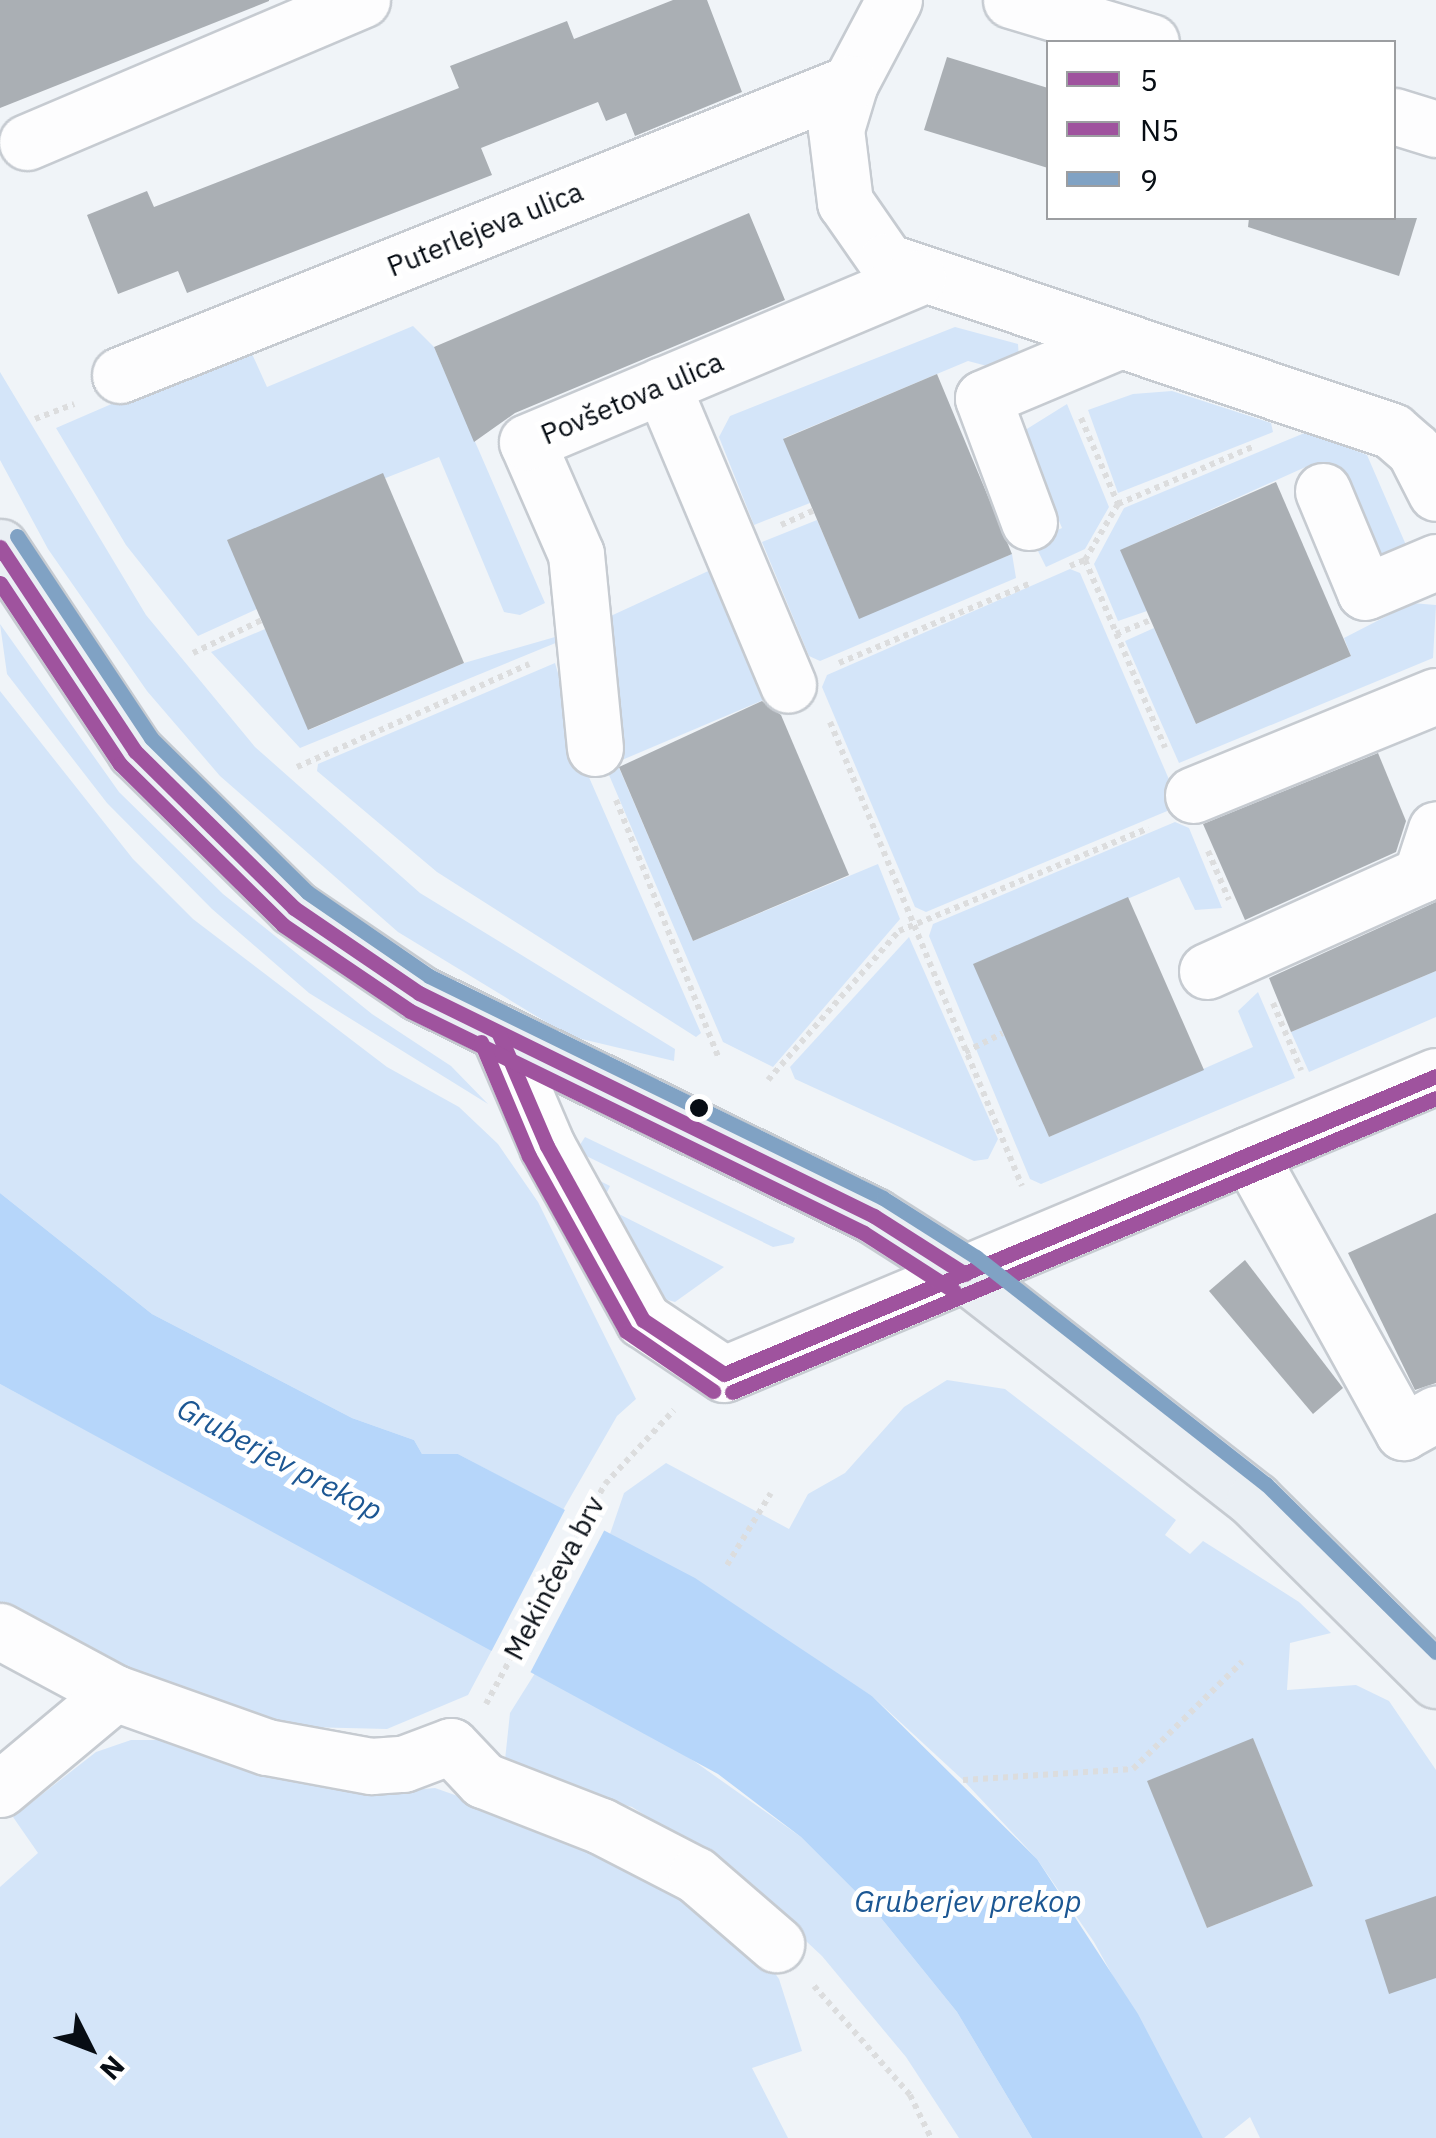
<!DOCTYPE html>
<html>
<head>
<meta charset="utf-8">
<style>
  body { margin:0 }
  #map { position:relative; width:1436px; height:2138px; overflow:hidden; background:#f0f4f8; font-family:"IBM Plex Sans",sans-serif }
  div>[style] { position:absolute }
  [style*='--x'] { left:calc(var(--x)*1px); top:calc(var(--y)*1px); width:calc(var(--w)*1px); rotate:calc(var(--a)*1deg) }
  .green>* { inset:0; background:#d4e5f9 }
  .water>* { inset:0; background:#b6d6fa }
  .pier>* { inset:0; background:#f0f4f8 }
  .building>* { inset:0; background:#aaafb4 }
  .path>* { height:6px; margin-top:-3px; transform-origin:0; background:repeating-linear-gradient(90deg,#dcddde 0 5px,transparent 0 10px) }
  .roads { filter:drop-shadow(2px 0 #c6cbd1) drop-shadow(-2px 0 #c6cbd1) drop-shadow(0 2px #c6cbd1) drop-shadow(0 -2px #c6cbd1) }
  .minor>* { height:55px; margin:-27.5px; padding:0 27.5px; transform-origin:27.5px; border-radius:27.5px; background:#fdfdfe }
  .major>* { height:55px; margin:-27.5px; padding:0 27.5px; transform-origin:27.5px; border-radius:27.5px; background:#eaeff4 }
  .bus-1>* { height:15px; margin:-7.5px; padding:0 7.5px; transform-origin:7.5px; border-radius:7.5px; background:#9f539e }
  .bus-2>* { height:15px; margin:-7.5px; padding:0 7.5px; transform-origin:7.5px; border-radius:7.5px; background:#9f539e }
  .bus-3>* { height:15px; margin:-7.5px; padding:0 7.5px; transform-origin:7.5px; border-radius:7.5px; background:#80a2c4 }
  .dots>* { width:28px; height:28px; translate:-50% -50%; box-sizing:border-box; border:5px solid #fff; border-radius:50% }
  span { translate:-50% -50%; white-space:nowrap; text-align:center; line-height:1.15; -webkit-text-stroke:10px #fff; paint-order:stroke }
  .street-label { font-size:28px; color:#070d14 }
  .water-label { font-size:30px; color:#1c5793; font-style:italic }
  .legend { position:absolute; left:1046px; top:40px; width:350px; height:180px; box-sizing:border-box; background:#fff; border:2px solid #9c9ea1; margin:0; padding:12px 18px; list-style:none; font-size:30px; color:#070d14 }
  .legend li { display:flex; align-items:center; gap:20px; height:50px }
  .legend b { width:50px; border:2px solid #9c9ea1 }
  .north { position:absolute; left:40px; top:1998px; width:100px; height:100px; -webkit-text-stroke:8px #fff; paint-order:stroke; rotate:132deg; font-size:28px; font-weight:700; line-height:40px; text-align:center; color:#070d14 }
  .north::after { content:''; display:block; margin:auto; width:35px; height:45px; background:#070d14; clip-path:polygon(50% 0,100% 100%,50% 72%,0 100%) }
</style>
</head>
<body>
<div id="map">
  <div class="green">
    <i style="clip-path:polygon(413px 326px,434px 347px,545px 603px,520px 615px,504px 612px,439px 457px,228px 540px,257px 609px,198px 636px,126px 545px,56px 428px,248px 345px,267px 387px)"></i>
    <i style="clip-path:polygon(955px 327px,1018px 344px,1019px 358px,1006px 371px,968px 361px,784px 438px,810px 503px,754px 525px,719px 437px,730px 416px)"></i>
    <i style="clip-path:polygon(0 372px,146px 615px,255px 747px,420px 893px,675px 1049px,674px 1061px,569px 1036px,398px 932px,220px 776px,147px 691px,48px 549px,0 460px)"></i>
    <i style="clip-path:polygon(1172px 391px,1271px 423px,1273px 432px,1118px 493px,1088px 410px,1133px 394px)"></i>
    <i style="clip-path:polygon(1067px 404px,1109px 507px,1085px 549px,1046px 567px,1033px 541px,1062px 528px,1022px 432px)"></i>
    <i style="clip-path:polygon(1307px 432px,1367px 455px,1406px 545px,1381px 557px,1369px 553px,1336px 474px,1310px 465px,1121px 550px,1147px 611px,1118px 621px,1094px 564px,1124px 508px)"></i>
    <i style="clip-path:polygon(817px 520px,859px 618px,1012px 554px,1016px 578px,820px 661px,809px 656px,762px 542px)"></i>
    <i style="clip-path:polygon(717px 567px,773px 696px,622px 760px,602px 620px)"></i>
    <i style="clip-path:polygon(1070px 569px,1080px 573px,1177px 798px,1172px 809px,926px 912px,915px 907px,822px 687px,827px 675px)"></i>
    <i style="clip-path:polygon(1412px 603px,1436px 605px,1433px 658px,1179px 763px,1125px 641px,1154px 628px,1196px 724px,1351px 656px,1344px 638px)"></i>
    <i style="clip-path:polygon(0 624px,119px 792px,223px 894px,372px 1014px,451px 1066px,488px 1104px,309px 993px,212px 909px,107px 803px,7px 674px)"></i>
    <i style="clip-path:polygon(265px 629px,309px 730px,464px 663px,555px 637px,558px 642px,300px 748px,211px 652px)"></i>
    <i style="clip-path:polygon(555px 663px,588px 775px,701px 1033px,696px 1037px,437px 872px,317px 771px,318px 764px)"></i>
    <i style="clip-path:polygon(0 691px,133px 859px,193px 919px,387px 1067px,459px 1107px,498px 1144px,538px 1202px,636px 1399px,617px 1416px,563px 1510px,458px 1454px,422px 1454px,414px 1440px,352px 1418px,152px 1314px,0 1193px)"></i>
    <i style="clip-path:polygon(617px 763px,693px 941px,878px 864px,900px 919px,773px 1067px,723px 1042px,606px 768px)"></i>
    <i style="clip-path:polygon(1175px 822px,1189px 828px,1222px 908px,1195px 910px,1179px 877px,974px 964px,1049px 1137px,1253px 1047px,1238px 1011px,1258px 992px,1295px 1078px,1041px 1184px,1030px 1179px,929px 936px,933px 924px)"></i>
    <i style="clip-path:polygon(909px 937px,998px 1139px,988px 1159px,974px 1161px,795px 1079px,790px 1067px)"></i>
    <i style="clip-path:polygon(1436px 971px,1436px 1017px,1309px 1072px,1291px 1032px)"></i>
    <i style="clip-path:polygon(585px 1137px,795px 1238px,793px 1243px,773px 1247px,576px 1151px)"></i>
    <i style="clip-path:polygon(580px 1171px,610px 1186px,601px 1205px,724px 1267px,675px 1302px,654px 1296px)"></i>
    <i style="clip-path:polygon(evenodd,947px 1380px,1005px 1389px,1176px 1520px,1165px 1535px,1190px 1554px,1203px 1541px,1299px 1602px,1331px 1633px,1290px 1643px,1287px 1690px,1356px 1685px,1389px 1701px,1436px 1770px,1436px 2138px,1260px 2138px,1250px 2117px,1224px 2138px,1203px 2138px,1094px 1942px,1037px 1859px,963px 1780px,872px 1696px,610px 1534px,624px 1493px,666px 1463px,789px 1529px,808px 1494px,845px 1473px,904px 1407px,947px 1380px,1253px 1739px,1313px 1886px,1207px 1928px,1148px 1781px,1253px 1739px)"></i>
    <i style="clip-path:polygon(0 1384px,493px 1648px,468px 1695px,387px 1729px,305px 1727px,227px 1707px,94px 1656px,0 1609px)"></i>
    <i style="clip-path:polygon(537px 1670px,660px 1737px,801px 1837px,877px 1913px,957px 2012px,1032px 2138px,959px 2138px,906px 2057px,822px 1956px,730px 1870px,632px 1807px,534px 1780px,505px 1760px,510px 1713px)"></i>
    <i style="clip-path:polygon(131px 1740px,164px 1740px,361px 1794px,435px 1788px,608px 1849px,759px 1951px,779px 1979px,802px 2051px,752px 2068px,788px 2138px,0 2138px,0 1887px,38px 1853px,13px 1817px,96px 1752px)"></i>
  </div>
  <div class="water">
    <i style="clip-path:polygon(0 1193px,152px 1314px,352px 1418px,414px 1440px,422px 1454px,458px 1454px,695px 1578px,872px 1696px,1037px 1859px,1138px 2014px,1203px 2138px,1032px 2138px,957px 2012px,877px 1913px,801px 1837px,718px 1774px,0 1384px)"></i>
  </div>
  <div class="pier">
    <i style="clip-path:polygon(567px 1506px,606px 1527px,530px 1673px,491px 1652px)"></i>
  </div>
  <div class="building">
    <i style="clip-path:polygon(0 0,269px 0,269px 1px,0 108px)"></i>
    <i style="clip-path:polygon(673px 0,707px 0,742px 92px,635px 136px,626px 113px,606px 121px,598px 102px,481px 148px,492px 175px,187px 293px,178px 271px,118px 294px,87px 215px,147px 191px,154px 207px,459px 88px,450px 66px,567px 21px,574px 39px)"></i>
    <i style="clip-path:polygon(947px 57px,1048px 88px,1048px 168px,924px 130px)"></i>
    <i style="clip-path:polygon(749px 213px,785px 300px,515px 413px,474px 442px,434px 347px)"></i>
    <i style="clip-path:polygon(1249px 218px,1417px 218px,1399px 276px,1248px 227px)"></i>
    <i style="clip-path:polygon(937px 374px,1012px 554px,859px 619px,783px 439px)"></i>
    <i style="clip-path:polygon(383px 473px,464px 663px,308px 730px,227px 540px)"></i>
    <i style="clip-path:polygon(1276px 482px,1351px 656px,1196px 724px,1120px 550px)"></i>
    <i style="clip-path:polygon(762px 701px,781px 715px,849px 875px,693px 941px,619px 767px)"></i>
    <i style="clip-path:polygon(1378px 753px,1406px 821px,1396px 852px,1245px 920px,1203px 824px)"></i>
    <i style="clip-path:polygon(1128px 897px,1204px 1070px,1049px 1137px,973px 964px)"></i>
    <i style="clip-path:polygon(1436px 902px,1436px 971px,1291px 1032px,1269px 978px)"></i>
    <i style="clip-path:polygon(1436px 1213px,1436px 1383px,1415px 1390px,1348px 1253px)"></i>
    <i style="clip-path:polygon(1245px 1260px,1343px 1388px,1313px 1414px,1209px 1291px)"></i>
    <i style="clip-path:polygon(1253px 1738px,1313px 1886px,1207px 1928px,1147px 1781px)"></i>
    <i style="clip-path:polygon(1436px 1896px,1436px 1978px,1389px 1994px,1365px 1920px)"></i>
  </div>
  <div class="path">
    <i style="--x:1081;--y:418;--w:94;--a:66.7"></i>
    <i style="--x:35;--y:419;--w:42;--a:-21"></i>
    <i style="--x:781;--y:525;--w:35;--a:-24"></i>
    <i style="--x:1085;--y:560;--w:204;--a:66.9"></i>
    <i style="--x:1070;--y:566;--w:16;--a:-22"></i>
    <i style="--x:1085;--y:560;--w:65;--a:-59.5"></i>
    <i style="--x:1118;--y:504;--w:146;--a:-23"></i>
    <i style="--x:1116;--y:634;--w:38;--a:-22"></i>
    <i style="--x:193;--y:653;--w:76;--a:-25.6"></i>
    <i style="--x:839;--y:663;--w:208;--a:-22.6"></i>
    <i style="--x:830;--y:722;--w:502;--a:67.52"></i>
    <i style="--x:297;--y:767;--w:254;--a:-23.9"></i>
    <i style="--x:616;--y:800;--w:276;--a:68.3"></i>
    <i style="--x:1208;--y:851;--w:53;--a:66.8"></i>
    <i style="--x:1273;--y:1003;--w:73;--a:67.3"></i>
    <i style="--x:965;--y:1052;--w:42;--a:-26.6"></i>
    <i style="--x:768;--y:1080;--w:198;--a:-48.7"></i>
    <i style="--x:899;--y:931;--w:270;--a:-22.4"></i>
    <i style="--x:727;--y:1565;--w:84;--a:-58.6"></i>
    <i style="--x:486;--y:1704;--w:250;--a:-61.6"></i>
    <i style="--x:605;--y:1484;--w:101;--a:-47"></i>
    <i style="--x:963;--y:1780;--w:170;--a:-3.7"></i>
    <i style="--x:1133;--y:1769;--w:153;--a:-44.5"></i>
    <i style="--x:814;--y:1986;--w:145;--a:48.6"></i>
    <i style="--x:910;--y:2095;--w:48;--a:64"></i>
  </div>
  <div class="roads">
    <div class="minor">
      <i style="--x:894;--y:0;--w:94;--a:117.9"></i>
      <i style="--x:850;--y:83;--w:48;--a:106.9"></i>
      <i style="--x:836;--y:129;--w:74;--a:83"></i>
      <i style="--x:845;--y:202;--w:72;--a:55.2"></i>
      <i style="--x:886;--y:261;--w:534;--a:18.57"></i>
      <i style="--x:1392;--y:431;--w:29;--a:41"></i>
      <i style="--x:1414;--y:450;--w:48;--a:62.9"></i>
      <i style="--x:1011;--y:0;--w:146;--a:16.7"></i>
      <i style="--x:1394;--y:116;--w:44;--a:17.2"></i>
      <i style="--x:27;--y:142;--w:364;--a:-23"></i>
      <i style="--x:120;--y:375;--w:786;--a:-21.8"></i>
      <i style="--x:662;--y:385;--w:325;--a:67.2"></i>
      <i style="--x:1323;--y:491;--w:109;--a:67.4"></i>
      <i style="--x:1365;--y:592;--w:77;--a:-22.9"></i>
      <i style="--x:1029;--y:522;--w:132;--a:-110.4"></i>
      <i style="--x:983;--y:398;--w:144;--a:-22.8"></i>
      <i style="--x:595;--y:748;--w:195;--a:-95.6"></i>
      <i style="--x:576;--y:554;--w:122;--a:-113.6"></i>
      <i style="--x:527;--y:442;--w:424;--a:-22.8"></i>
      <i style="--x:1193;--y:795;--w:262;--a:-22.2"></i>
      <i style="--x:1207;--y:971;--w:235;--a:-24.2"></i>
      <i style="--x:1421;--y:875;--w:48;--a:-71.9"></i>
      <i style="--x:499;--y:1034;--w:122;--a:66.8"></i>
      <i style="--x:547;--y:1146;--w:199;--a:61.1"></i>
      <i style="--x:643;--y:1320;--w:97;--a:33.7"></i>
      <i style="--x:724;--y:1374;--w:772;--a:-22.71"></i>
      <i style="--x:1249;--y:1154;--w:318;--a:61"></i>
      <i style="--x:1403;--y:1432;--w:38;--a:-29"></i>
      <i style="--x:0;--y:1631;--w:131;--a:28.3"></i>
      <i style="--x:115;--y:1693;--w:161;--a:19.6"></i>
      <i style="--x:267;--y:1747;--w:106;--a:10.4"></i>
      <i style="--x:371;--y:1766;--w:32;--a:-4"></i>
      <i style="--x:403;--y:1764;--w:51;--a:-20.6"></i>
      <i style="--x:451;--y:1746;--w:47;--a:46.7"></i>
      <i style="--x:483;--y:1780;--w:127;--a:21.3"></i>
      <i style="--x:601;--y:1826;--w:107;--a:27.3"></i>
      <i style="--x:696;--y:1875;--w:106;--a:40.8"></i>
      <i style="--x:0;--y:1789;--w:150;--a:-39.9"></i>
    </div>
    <div class="major">
      <i style="--x:0;--y:547;--w:245;--a:56.5"></i>
      <i style="--x:135;--y:751;--w:223;--a:44.6"></i>
      <i style="--x:294;--y:908;--w:151;--a:34.2"></i>
      <i style="--x:419;--y:993;--w:507;--a:26.11"></i>
      <i style="--x:874;--y:1216;--w:108;--a:32.5"></i>
      <i style="--x:965;--y:1274;--w:367;--a:38"></i>
      <i style="--x:1254;--y:1500;--w:256;--a:44.7"></i>
    </div>
  </div>
  <div class="bus-1">
    <i style="--x:0;--y:547;--w:245;--a:56.5"></i>
    <i style="--x:135;--y:751;--w:223;--a:44.6"></i>
    <i style="--x:294;--y:908;--w:151;--a:34.2"></i>
    <i style="--x:419;--y:993;--w:507;--a:26.11"></i>
    <i style="--x:874;--y:1216;--w:108;--a:32.5"></i>
    <i style="--x:499;--y:1034;--w:122;--a:66.8"></i>
    <i style="--x:547;--y:1146;--w:199;--a:61.1"></i>
    <i style="--x:643;--y:1320;--w:97;--a:33.7"></i>
    <i style="--x:724;--y:1374;--w:772;--a:-22.71"></i>
  </div>
  <div class="bus-2">
    <i style="--x:0;--y:583;--w:217;--a:56.5"></i>
    <i style="--x:120;--y:764;--w:229;--a:44.6"></i>
    <i style="--x:283;--y:925;--w:153;--a:34.1"></i>
    <i style="--x:410;--y:1011;--w:505;--a:26.06"></i>
    <i style="--x:864;--y:1233;--w:107;--a:32.8"></i>
    <i style="--x:481;--y:1042;--w:124;--a:67.2"></i>
    <i style="--x:529;--y:1156;--w:200;--a:61"></i>
    <i style="--x:626;--y:1331;--w:106;--a:34.6"></i>
    <i style="--x:732;--y:1392;--w:763;--a:-22.67"></i>
  </div>
  <div class="bus-3">
    <i style="--x:17;--y:536;--w:242;--a:56.4"></i>
    <i style="--x:151;--y:738;--w:219;--a:44.6"></i>
    <i style="--x:307;--y:892;--w:148;--a:34.5"></i>
    <i style="--x:429;--y:976;--w:505;--a:26.06"></i>
    <i style="--x:883;--y:1198;--w:110;--a:32.4"></i>
    <i style="--x:976;--y:1257;--w:368;--a:38.1"></i>
    <i style="--x:1266;--y:1484;--w:239;--a:44.7"></i>
  </div>
  <div class="dots">
    <i style="left:699px;top:1108px;background:#070d14"></i>
  </div>
  <div class="street-label">
    <span style="left:485px;top:229px;rotate:-22deg">Puterlejeva ulica</span>
    <span style="left:632px;top:398px;rotate:-23deg">Povšetova ulica</span>
    <span style="left:554px;top:1578px;rotate:-62deg">Mekinčeva brv</span>
  </div>
  <div class="water-label">
    <span style="left:280px;top:1459px;rotate:28deg">Gruberjev prekop</span>
    <span style="left:968px;top:1901px">Gruberjev prekop</span>
  </div>
  <ul class="legend">
  <li><b style="height:12px;background:#9f539e"></b>5</li>
  <li><b style="height:12px;background:#9f539e"></b>N5</li>
  <li><b style="height:12px;background:#80a2c4"></b>9</li>
  </ul>
  <div class="north">N</div>
</div>
</body>
</html>
